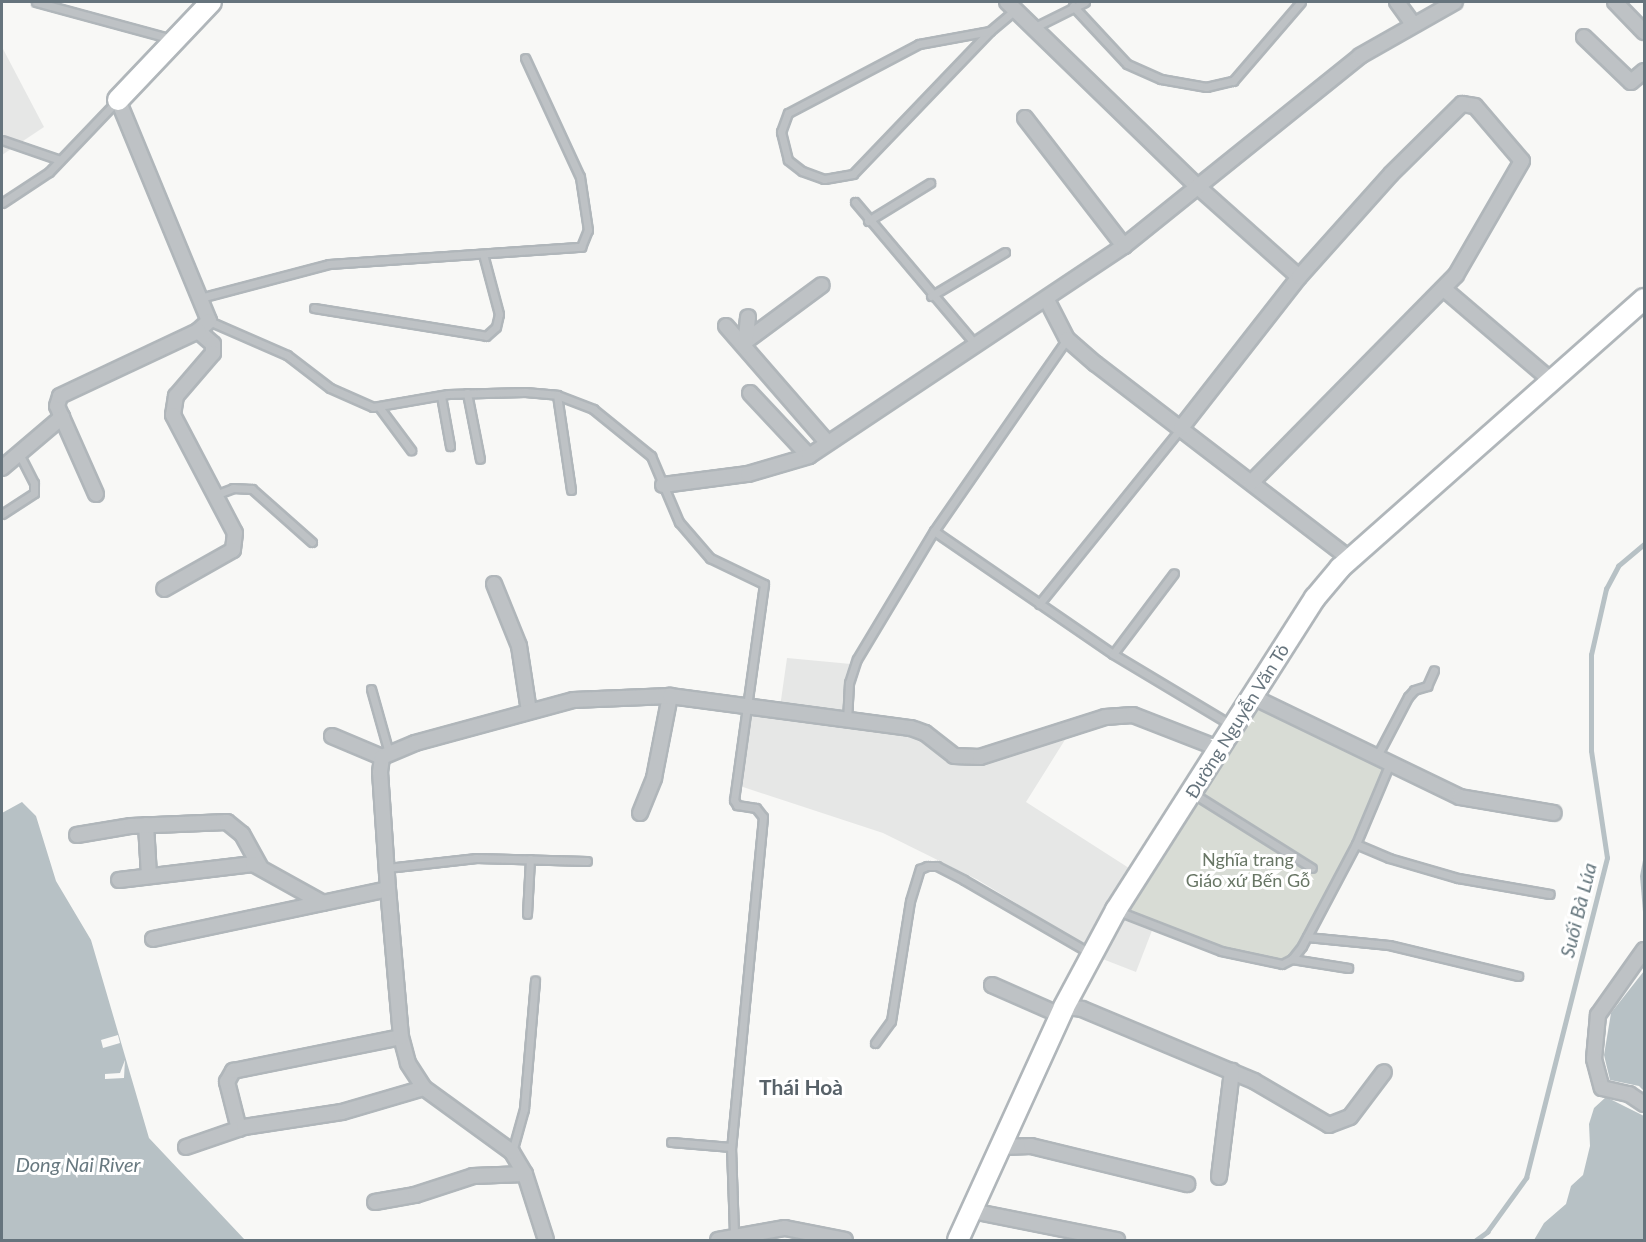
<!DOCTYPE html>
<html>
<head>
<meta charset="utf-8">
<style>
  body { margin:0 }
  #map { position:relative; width:1646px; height:1242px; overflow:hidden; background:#f8f8f6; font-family:Lato,sans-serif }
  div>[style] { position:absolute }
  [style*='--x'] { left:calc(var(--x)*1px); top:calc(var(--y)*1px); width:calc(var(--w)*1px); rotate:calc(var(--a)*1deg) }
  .built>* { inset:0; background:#e6e7e6 }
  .green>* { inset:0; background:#d8dcd5 }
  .water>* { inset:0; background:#b7c1c5 }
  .pier>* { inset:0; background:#f8f8f6 }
  .stream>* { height:4.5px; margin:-2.25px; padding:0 2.25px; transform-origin:2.25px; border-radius:2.25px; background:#b7c1c5 }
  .roads { filter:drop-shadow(2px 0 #b0b6ba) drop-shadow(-2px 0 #b0b6ba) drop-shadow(0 2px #b0b6ba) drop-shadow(0 -2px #b0b6ba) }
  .lane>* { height:7px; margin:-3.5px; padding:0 3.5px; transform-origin:3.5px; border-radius:3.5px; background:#bec2c5 }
  .street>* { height:14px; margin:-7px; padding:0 7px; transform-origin:7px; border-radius:7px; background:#bec2c5 }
  .secondary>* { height:20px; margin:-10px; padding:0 10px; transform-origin:10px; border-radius:10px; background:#fff }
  span { translate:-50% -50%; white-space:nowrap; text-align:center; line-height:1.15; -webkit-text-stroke:6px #fff; paint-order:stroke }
  .street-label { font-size:18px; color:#66747d }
  .park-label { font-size:18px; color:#687665 }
  .water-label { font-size:20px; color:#67787f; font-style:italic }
  .quarter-label { font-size:21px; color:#586269; font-weight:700 }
  .frame { position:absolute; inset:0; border:3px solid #66747d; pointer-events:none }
</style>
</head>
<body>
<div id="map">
  <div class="built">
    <i style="clip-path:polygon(2px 47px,44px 127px,2px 155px)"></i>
    <i style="clip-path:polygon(787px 658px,851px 664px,845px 716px,780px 707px)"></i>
    <i style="clip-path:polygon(750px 713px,907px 732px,923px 738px,951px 761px,1068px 735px,1026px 802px,1132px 870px,1088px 947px,978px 880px,883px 833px,740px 786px)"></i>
    <i style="clip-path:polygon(1122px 917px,1153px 928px,1136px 972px,1100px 958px)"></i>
  </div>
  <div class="green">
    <i style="clip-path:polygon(1257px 705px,1385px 766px,1353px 843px,1303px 936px,1291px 957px,1282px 960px,1222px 948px,1126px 911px)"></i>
  </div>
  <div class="water">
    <i style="clip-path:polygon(22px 802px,36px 816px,56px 881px,91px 940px,149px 1138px,245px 1240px,2px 1240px,2px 813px)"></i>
    <i style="clip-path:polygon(1644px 855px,1644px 924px,1640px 876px)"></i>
    <i style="clip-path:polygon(1644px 971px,1644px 1091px,1639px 1086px,1610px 1080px,1604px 1055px,1611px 1013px)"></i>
    <i style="clip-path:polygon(1606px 1097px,1644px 1116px,1644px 1240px,1534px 1240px,1544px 1223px,1566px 1204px,1571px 1186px,1583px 1175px,1590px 1146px,1589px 1124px,1594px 1108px)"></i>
  </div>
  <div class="pier">
    <i style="clip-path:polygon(118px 1035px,120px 1043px,103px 1048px,101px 1040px)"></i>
    <i style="clip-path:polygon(125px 1060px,124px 1078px,105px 1079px,105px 1074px,120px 1073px)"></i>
  </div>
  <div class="stream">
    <i style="--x:1476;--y:1240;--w:14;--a:-36"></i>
    <i style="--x:1487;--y:1232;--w:67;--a:-54.2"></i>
    <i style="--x:1526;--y:1178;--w:330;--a:-75.8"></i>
    <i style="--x:1607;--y:858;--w:108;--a:-98.5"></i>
    <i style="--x:1591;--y:751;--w:96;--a:-90"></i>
    <i style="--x:1591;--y:655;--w:68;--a:-77.2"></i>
    <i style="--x:1606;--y:589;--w:26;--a:-62"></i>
    <i style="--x:1618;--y:566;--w:34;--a:-40"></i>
  </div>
  <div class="roads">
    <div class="lane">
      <i style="--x:36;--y:2;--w:141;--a:15.2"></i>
      <i style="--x:1073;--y:6;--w:79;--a:47"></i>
      <i style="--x:1127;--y:64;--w:37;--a:24"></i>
      <i style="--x:1161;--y:79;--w:46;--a:10.1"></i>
      <i style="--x:1206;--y:87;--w:28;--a:-13"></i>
      <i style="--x:1233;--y:81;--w:104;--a:-49.3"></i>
      <i style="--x:1033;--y:28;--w:58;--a:-26.6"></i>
      <i style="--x:990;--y:31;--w:198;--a:133.8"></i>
      <i style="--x:853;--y:174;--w:29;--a:170"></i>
      <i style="--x:824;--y:179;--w:23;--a:-160"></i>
      <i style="--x:802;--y:171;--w:18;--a:-142"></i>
      <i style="--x:788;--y:160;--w:29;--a:-104"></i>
      <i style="--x:781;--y:132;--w:20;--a:-70"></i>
      <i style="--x:788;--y:113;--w:148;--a:-27.8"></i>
      <i style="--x:919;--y:44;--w:72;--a:-10.4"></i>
      <i style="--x:990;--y:31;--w:33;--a:-40"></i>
      <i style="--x:2;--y:140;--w:61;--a:19"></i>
      <i style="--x:855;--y:202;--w:186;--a:49.8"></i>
      <i style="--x:2;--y:203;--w:56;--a:-33.4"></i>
      <i style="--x:49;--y:172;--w:97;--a:-46.3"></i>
      <i style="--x:868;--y:221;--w:73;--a:-31.5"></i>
      <i style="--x:931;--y:296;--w:86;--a:-30.7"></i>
      <i style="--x:200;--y:298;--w:133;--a:-14.8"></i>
      <i style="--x:329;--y:264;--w:253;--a:-3.9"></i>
      <i style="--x:581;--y:247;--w:18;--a:-68"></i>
      <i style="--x:588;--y:230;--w:54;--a:-98.6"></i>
      <i style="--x:580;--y:177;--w:131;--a:-114.8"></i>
      <i style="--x:314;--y:308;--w:174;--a:9.2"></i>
      <i style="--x:486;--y:336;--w:13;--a:-42"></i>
      <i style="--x:496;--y:327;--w:13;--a:-77"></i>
      <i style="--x:499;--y:314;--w:62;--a:-104.9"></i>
      <i style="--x:209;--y:321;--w:85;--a:23.6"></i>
      <i style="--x:287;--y:355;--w:54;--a:37.5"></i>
      <i style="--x:330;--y:388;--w:47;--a:23.8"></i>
      <i style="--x:373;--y:407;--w:76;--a:-9.8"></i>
      <i style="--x:448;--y:394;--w:77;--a:-1.5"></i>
      <i style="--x:525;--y:392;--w:32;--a:5"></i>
      <i style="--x:557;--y:395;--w:39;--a:21"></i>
      <i style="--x:593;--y:409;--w:75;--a:39"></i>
      <i style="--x:651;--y:456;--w:72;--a:67"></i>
      <i style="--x:679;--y:522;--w:48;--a:49.3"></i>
      <i style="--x:710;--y:558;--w:60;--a:25.7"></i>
      <i style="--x:764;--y:584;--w:218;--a:97.9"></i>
      <i style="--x:734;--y:800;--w:6;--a:59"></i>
      <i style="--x:737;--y:805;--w:19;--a:9"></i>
      <i style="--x:756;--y:808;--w:11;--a:52"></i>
      <i style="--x:763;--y:817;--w:332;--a:95.5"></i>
      <i style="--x:731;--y:1147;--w:88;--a:88"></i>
      <i style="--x:467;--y:393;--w:67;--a:78.9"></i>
      <i style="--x:557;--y:395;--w:96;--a:81.6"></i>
      <i style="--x:441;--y:396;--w:51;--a:79.8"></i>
      <i style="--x:379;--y:407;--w:54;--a:53.3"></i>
      <i style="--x:215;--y:495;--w:19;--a:-21"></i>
      <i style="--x:233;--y:488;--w:19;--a:3"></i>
      <i style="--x:252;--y:489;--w:80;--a:41.5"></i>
      <i style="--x:2;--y:514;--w:38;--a:-33"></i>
      <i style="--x:34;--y:493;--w:10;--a:-90"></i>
      <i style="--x:34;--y:483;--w:33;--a:-117"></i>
      <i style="--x:934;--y:531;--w:217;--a:34.5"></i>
      <i style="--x:1113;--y:654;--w:140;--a:31"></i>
      <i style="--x:1039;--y:604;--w:226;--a:-51.1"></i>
      <i style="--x:1113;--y:654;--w:101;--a:-53"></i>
      <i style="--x:371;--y:689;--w:66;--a:74.3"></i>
      <i style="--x:847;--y:721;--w:38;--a:-87"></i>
      <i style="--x:849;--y:683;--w:25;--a:-72"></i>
      <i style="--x:857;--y:659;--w:149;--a:-59"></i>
      <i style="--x:934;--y:531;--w:234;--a:-55.3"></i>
      <i style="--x:1377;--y:756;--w:67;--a:-62.3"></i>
      <i style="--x:1408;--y:697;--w:9;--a:-49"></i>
      <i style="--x:1414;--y:690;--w:14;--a:-17"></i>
      <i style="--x:1427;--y:686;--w:17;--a:-66"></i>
      <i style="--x:1194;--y:794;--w:139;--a:32.1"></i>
      <i style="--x:1356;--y:844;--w:88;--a:-67.2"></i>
      <i style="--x:387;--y:868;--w:90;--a:-6.4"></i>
      <i style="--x:476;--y:858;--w:111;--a:1.5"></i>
      <i style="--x:1118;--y:911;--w:110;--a:21.2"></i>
      <i style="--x:1221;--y:951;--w:62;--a:12"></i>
      <i style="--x:1282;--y:964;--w:11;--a:-27"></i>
      <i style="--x:1292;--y:959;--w:16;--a:-52"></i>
      <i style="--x:1302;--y:946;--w:115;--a:-62.1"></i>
      <i style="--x:1356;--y:844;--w:36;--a:23"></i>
      <i style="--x:1389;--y:858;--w:72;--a:16.2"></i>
      <i style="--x:1458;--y:878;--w:93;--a:9.9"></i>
      <i style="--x:527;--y:914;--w:55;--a:-86.9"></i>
      <i style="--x:1307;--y:937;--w:82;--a:5.6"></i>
      <i style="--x:1389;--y:945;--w:133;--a:13.5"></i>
      <i style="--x:1292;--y:959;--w:57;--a:9.1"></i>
      <i style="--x:875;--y:1043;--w:27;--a:-54"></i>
      <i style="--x:891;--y:1021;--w:121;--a:-81"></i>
      <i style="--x:910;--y:901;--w:34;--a:-73"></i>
      <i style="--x:920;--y:869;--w:8;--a:-23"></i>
      <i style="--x:927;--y:866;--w:10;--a:0"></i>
      <i style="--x:937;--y:866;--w:30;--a:27"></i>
      <i style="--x:964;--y:880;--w:146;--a:30.1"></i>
      <i style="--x:671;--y:1142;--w:60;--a:4.8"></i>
      <i style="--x:512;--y:1152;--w:45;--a:-74.4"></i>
      <i style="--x:524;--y:1109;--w:129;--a:-85.1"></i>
    </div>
    <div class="street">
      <i style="--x:1007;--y:2;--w:266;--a:44.1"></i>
      <i style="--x:1198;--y:187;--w:135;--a:41.7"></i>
      <i style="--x:1397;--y:2;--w:27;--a:54"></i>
      <i style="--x:1615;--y:2;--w:42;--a:46"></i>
      <i style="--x:1584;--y:37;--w:65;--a:43.8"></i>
      <i style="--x:1631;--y:82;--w:17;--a:-40"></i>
      <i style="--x:118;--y:100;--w:239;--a:67.6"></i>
      <i style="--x:209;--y:321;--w:15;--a:138"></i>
      <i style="--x:198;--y:331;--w:20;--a:41"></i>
      <i style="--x:213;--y:344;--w:9;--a:90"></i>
      <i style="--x:213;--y:353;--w:57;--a:130.7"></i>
      <i style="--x:176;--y:396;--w:19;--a:99"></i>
      <i style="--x:173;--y:415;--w:133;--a:62.3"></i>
      <i style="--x:235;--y:533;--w:17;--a:97"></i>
      <i style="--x:233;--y:550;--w:79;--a:150.5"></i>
      <i style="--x:1025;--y:118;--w:162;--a:52.3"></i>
      <i style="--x:1444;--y:289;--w:143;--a:40.5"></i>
      <i style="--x:1047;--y:300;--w:44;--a:62.9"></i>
      <i style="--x:1067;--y:339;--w:38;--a:41"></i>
      <i style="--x:1096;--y:364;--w:320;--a:37.5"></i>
      <i style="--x:726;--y:326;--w:154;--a:49"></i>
      <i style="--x:746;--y:341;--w:94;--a:-36.4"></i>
      <i style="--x:745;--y:346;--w:29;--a:-84"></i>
      <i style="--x:750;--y:393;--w:86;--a:46.9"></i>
      <i style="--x:1181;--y:428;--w:192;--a:-52"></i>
      <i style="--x:1299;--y:277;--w:138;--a:-48.2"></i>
      <i style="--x:1391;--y:174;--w:100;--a:-44.6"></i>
      <i style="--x:1462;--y:104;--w:13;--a:9"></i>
      <i style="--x:1475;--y:106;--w:72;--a:49.5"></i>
      <i style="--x:1522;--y:161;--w:132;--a:120.1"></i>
      <i style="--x:1456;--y:275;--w:291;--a:134.6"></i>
      <i style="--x:2;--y:468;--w:79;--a:-40.4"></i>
      <i style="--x:663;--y:485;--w:86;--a:-7.4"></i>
      <i style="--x:748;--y:474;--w:64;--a:-16.4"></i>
      <i style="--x:809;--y:456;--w:379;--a:-33.7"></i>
      <i style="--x:1124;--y:246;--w:303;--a:-38.8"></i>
      <i style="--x:1360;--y:56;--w:109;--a:-29.6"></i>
      <i style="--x:96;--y:494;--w:96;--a:-113.9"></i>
      <i style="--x:57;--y:406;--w:10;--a:-73"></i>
      <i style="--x:60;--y:396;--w:153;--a:-25.2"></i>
      <i style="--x:494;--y:584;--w:67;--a:68"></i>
      <i style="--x:519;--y:646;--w:66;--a:81.3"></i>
      <i style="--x:1253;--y:697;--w:230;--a:25.8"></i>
      <i style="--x:1460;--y:797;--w:95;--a:9.7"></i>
      <i style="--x:332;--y:736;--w:54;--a:22.8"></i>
      <i style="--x:640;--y:813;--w:38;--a:-68"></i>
      <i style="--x:654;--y:778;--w:84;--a:-79"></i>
      <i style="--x:146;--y:825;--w:51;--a:86.6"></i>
      <i style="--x:77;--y:835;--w:55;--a:-9.5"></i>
      <i style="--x:131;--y:826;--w:96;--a:-2.4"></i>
      <i style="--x:227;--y:822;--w:19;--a:39"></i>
      <i style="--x:242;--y:834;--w:37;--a:61"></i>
      <i style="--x:119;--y:880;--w:135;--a:-6.8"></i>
      <i style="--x:253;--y:864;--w:80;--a:29.1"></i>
      <i style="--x:153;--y:939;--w:240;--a:-12"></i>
      <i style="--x:1644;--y:950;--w:80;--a:125.3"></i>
      <i style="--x:1598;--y:1015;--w:44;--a:95.2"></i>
      <i style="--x:1594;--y:1059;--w:30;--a:75"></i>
      <i style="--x:1602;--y:1088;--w:28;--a:13"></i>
      <i style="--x:1629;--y:1094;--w:18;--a:34"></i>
      <i style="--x:992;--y:985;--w:74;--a:23.8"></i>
      <i style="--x:1064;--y:1007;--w:18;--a:6"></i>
      <i style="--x:1082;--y:1009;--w:186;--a:22.7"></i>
      <i style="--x:1254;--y:1081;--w:87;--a:30.4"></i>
      <i style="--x:1329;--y:1125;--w:22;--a:-21"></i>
      <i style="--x:1350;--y:1117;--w:56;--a:-52.9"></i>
      <i style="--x:239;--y:1129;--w:49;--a:-104.3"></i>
      <i style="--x:227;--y:1082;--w:13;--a:-61"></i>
      <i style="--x:233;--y:1071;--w:171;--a:-11.4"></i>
      <i style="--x:186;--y:1147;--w:61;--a:-19"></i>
      <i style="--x:244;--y:1127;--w:99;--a:-8.7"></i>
      <i style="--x:342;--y:1112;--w:85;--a:-16.3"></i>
      <i style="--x:1002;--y:1147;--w:29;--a:-2"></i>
      <i style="--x:1031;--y:1146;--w:161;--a:13.7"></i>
      <i style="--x:1219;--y:1177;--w:107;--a:-83"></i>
      <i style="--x:375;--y:1202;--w:41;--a:-9.9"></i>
      <i style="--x:415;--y:1195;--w:61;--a:-18.1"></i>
      <i style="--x:473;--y:1176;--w:52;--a:-2.2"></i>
      <i style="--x:972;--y:1211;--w:148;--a:11.3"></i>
      <i style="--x:546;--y:1240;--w:69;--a:-107.7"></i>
      <i style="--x:525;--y:1174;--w:26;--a:-121"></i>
      <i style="--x:512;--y:1152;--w:109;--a:-144"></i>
      <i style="--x:424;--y:1088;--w:30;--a:-123"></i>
      <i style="--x:408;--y:1063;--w:27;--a:-105"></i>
      <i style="--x:401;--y:1037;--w:149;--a:-95"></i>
      <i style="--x:388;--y:889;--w:117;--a:-93.9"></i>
      <i style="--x:380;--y:772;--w:15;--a:-82"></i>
      <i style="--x:382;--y:757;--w:36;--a:-23"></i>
      <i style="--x:415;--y:743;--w:164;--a:-15.2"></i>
      <i style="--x:573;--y:700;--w:97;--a:-2.4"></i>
      <i style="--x:670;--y:696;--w:243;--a:7.6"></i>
      <i style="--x:911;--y:728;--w:15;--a:20"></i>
      <i style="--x:925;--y:733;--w:37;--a:38"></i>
      <i style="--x:954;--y:756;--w:26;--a:2"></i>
      <i style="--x:980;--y:757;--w:131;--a:-17.7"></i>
      <i style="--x:1105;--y:717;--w:28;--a:-4"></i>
      <i style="--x:1133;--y:715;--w:93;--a:21.3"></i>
      <i style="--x:718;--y:1240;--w:68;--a:-10.2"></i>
      <i style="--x:785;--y:1228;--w:61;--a:11.3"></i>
    </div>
    <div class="secondary">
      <i style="--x:118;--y:100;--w:135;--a:-46.5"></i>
      <i style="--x:958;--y:1240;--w:256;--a:-65.5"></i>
      <i style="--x:1064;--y:1007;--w:110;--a:-61.8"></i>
      <i style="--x:1116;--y:910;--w:370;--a:-57.5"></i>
      <i style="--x:1315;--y:598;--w:39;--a:-50"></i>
      <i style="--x:1340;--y:568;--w:406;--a:-41.5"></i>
    </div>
  </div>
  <div class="street-label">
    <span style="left:1237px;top:721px;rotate:-58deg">Đường Nguyễn Văn Tỏ</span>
  </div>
  <div class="park-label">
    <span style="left:1248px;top:870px">Nghĩa trang<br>Giáo xứ Bến Gỗ</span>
  </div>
  <div class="water-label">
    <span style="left:1578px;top:910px;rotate:-76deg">Suối Bà Lúa</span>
    <span style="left:78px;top:1164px">Dong Nai River</span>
  </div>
  <div class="quarter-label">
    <span style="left:801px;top:1087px">Thái Hoà</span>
  </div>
  <div class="frame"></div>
</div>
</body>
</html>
